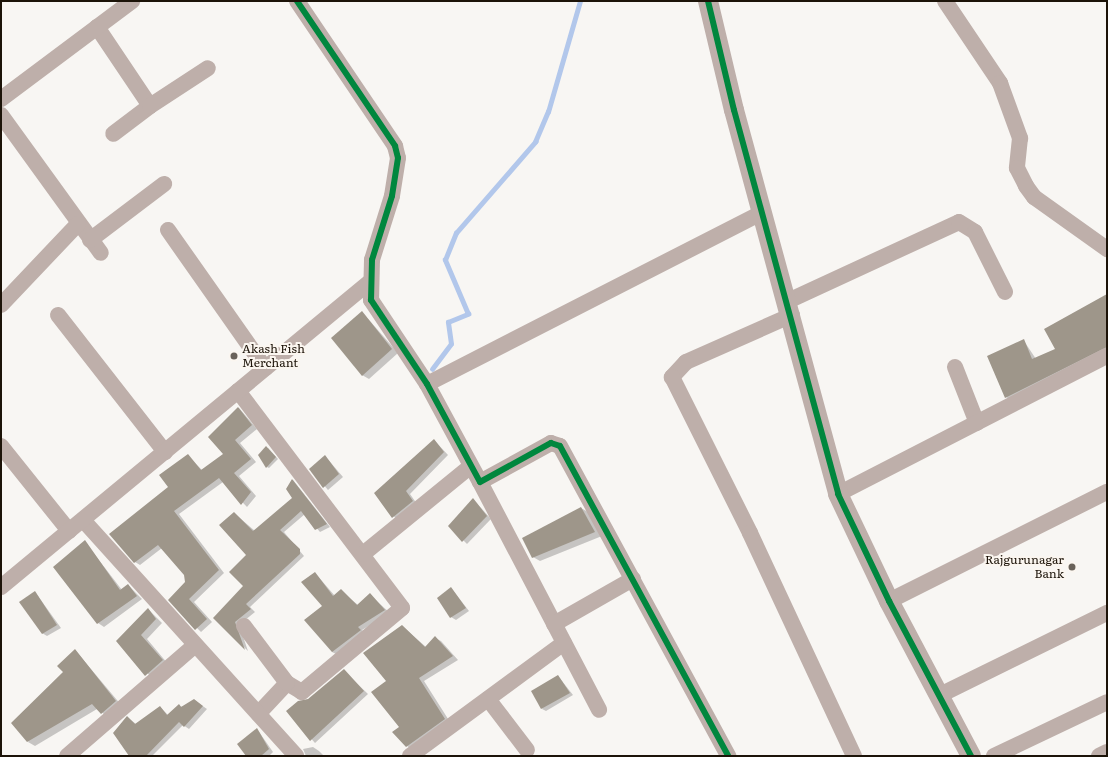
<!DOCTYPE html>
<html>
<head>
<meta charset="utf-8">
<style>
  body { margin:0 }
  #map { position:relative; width:1108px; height:757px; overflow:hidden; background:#f8f6f3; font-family:Literata,serif }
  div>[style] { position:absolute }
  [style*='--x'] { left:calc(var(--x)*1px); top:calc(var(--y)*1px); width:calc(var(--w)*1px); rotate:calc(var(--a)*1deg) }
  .shadow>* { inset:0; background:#0003 }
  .stream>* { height:4.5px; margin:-2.25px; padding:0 2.25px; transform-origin:2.25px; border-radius:2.25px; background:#b2c7eb }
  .building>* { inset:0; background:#9e968a }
  .minor>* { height:16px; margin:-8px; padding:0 8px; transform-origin:8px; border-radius:8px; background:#beafaa }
  .tertiary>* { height:20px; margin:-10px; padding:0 10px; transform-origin:10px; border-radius:10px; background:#beafaa }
  .cycleway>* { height:6px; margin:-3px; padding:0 3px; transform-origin:3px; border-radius:3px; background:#00873e }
  .dots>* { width:11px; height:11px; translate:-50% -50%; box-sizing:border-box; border:2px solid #fbf6f0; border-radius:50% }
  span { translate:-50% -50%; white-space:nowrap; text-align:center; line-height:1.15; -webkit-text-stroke:4px #fbf6f0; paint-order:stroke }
  .poi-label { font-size:12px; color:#1c1308 }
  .left { translate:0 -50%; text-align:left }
  .right { translate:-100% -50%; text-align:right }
  .frame { position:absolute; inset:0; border:2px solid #1c1308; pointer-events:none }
</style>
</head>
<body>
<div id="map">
  <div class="shadow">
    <i style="clip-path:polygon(1107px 298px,1107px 353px,1011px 400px,1006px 397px,1024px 341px,1036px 359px,1056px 350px)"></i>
    <i style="clip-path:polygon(362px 312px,398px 353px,369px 379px,362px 375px)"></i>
    <i style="clip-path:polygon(239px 408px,257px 429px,240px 443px,256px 462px,239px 476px,256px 496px,247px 507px,223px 482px,179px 514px,224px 573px,194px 602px,212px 622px,201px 632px,169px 600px,186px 583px,185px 575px,162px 548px,140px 565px,135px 562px,169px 487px,188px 456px,202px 470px,224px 454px)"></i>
    <i style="clip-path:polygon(435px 441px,448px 455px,410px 494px,417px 504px,397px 520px,375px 493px)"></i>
    <i style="clip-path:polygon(268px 448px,278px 459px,269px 468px,267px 467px)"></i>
    <i style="clip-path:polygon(325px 456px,343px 477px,328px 490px,311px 470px)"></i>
    <i style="clip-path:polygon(293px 480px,330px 527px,320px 532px,305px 514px,284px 532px,304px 556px,250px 607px,255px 612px,239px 625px,248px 651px,214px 618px,244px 586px,247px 555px,234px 513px,255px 531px,293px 498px)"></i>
    <i style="clip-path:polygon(473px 499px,491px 519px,467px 544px,449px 526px)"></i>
    <i style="clip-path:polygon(581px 508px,588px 512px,602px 536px,540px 561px,533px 557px)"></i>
    <i style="clip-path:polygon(85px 542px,122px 590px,128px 585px,142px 599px,104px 627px,98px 623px)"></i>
    <i style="clip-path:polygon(315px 573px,335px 596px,341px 591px,358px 605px,370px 595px,390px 613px,362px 630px,366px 634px,338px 655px,332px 652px)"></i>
    <i style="clip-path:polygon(451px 588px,469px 611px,456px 620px,451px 617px)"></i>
    <i style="clip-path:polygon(35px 592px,61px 628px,47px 636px,42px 633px)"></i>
    <i style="clip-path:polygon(148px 609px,162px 623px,147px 639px,168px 664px,152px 678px,117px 641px)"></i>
    <i style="clip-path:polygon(402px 626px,426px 647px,435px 638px,441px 641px,458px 660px,424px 681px,450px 722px,413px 750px,407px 746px,387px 681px)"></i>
    <i style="clip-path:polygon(75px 650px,122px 706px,108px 717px,97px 709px,35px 746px,28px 742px)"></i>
    <i style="clip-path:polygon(344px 671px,368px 694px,315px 743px,287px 711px,309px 700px)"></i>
    <i style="clip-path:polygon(558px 676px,573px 695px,546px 711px,542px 709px)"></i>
    <i style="clip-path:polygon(194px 700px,207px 709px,189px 729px,183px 725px,152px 756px,130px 756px,114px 733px,127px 717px,136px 724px,160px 707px,168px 715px,179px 705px,182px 707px)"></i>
    <i style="clip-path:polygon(257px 729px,273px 752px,269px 756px,247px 756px)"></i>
    <i style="clip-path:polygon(313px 747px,319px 751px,324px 756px,306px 756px,303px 749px)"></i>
  </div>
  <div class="stream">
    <i style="--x:432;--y:369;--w:31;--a:-53"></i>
    <i style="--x:451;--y:344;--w:22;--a:-98"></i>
    <i style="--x:448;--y:322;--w:22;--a:-22"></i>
    <i style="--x:468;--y:314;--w:59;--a:-113.1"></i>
    <i style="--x:445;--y:260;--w:29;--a:-68"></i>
    <i style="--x:456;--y:233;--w:121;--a:-49"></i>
    <i style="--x:535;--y:142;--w:33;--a:-67"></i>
    <i style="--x:548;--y:112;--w:116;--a:-73.9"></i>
  </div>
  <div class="building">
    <i style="clip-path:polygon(1107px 294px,1107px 347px,1005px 398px,987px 356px,1024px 339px,1032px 359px,1055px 349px,1044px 329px)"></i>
    <i style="clip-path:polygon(362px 311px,392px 349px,362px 376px,331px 338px)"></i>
    <i style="clip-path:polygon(238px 407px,252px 425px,235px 440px,251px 459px,234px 473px,251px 492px,241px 505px,219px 478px,174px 511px,219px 570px,189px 599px,207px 619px,195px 630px,168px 600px,185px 582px,184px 575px,158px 545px,134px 563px,109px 534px,168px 487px,159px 475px,188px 454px,201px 470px,223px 454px,208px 437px)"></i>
    <i style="clip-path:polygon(434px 439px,444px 452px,406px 491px,413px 501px,392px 518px,374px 493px)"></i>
    <i style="clip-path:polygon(266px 446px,276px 457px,266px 468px,258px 455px)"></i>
    <i style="clip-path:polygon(325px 455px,339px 474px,323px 488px,309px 469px)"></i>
    <i style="clip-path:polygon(292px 479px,327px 524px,315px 530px,301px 511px,280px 530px,300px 549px,300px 554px,246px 604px,251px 609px,235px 622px,245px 650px,213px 618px,243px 586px,229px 572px,246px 555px,219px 525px,234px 512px,253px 531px,292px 498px,286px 489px)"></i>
    <i style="clip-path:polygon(473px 498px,487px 516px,462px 542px,448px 526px)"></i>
    <i style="clip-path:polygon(581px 507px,595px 532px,532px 558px,522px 538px)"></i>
    <i style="clip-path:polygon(85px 540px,120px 590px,128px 584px,137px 596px,97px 624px,53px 567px)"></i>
    <i style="clip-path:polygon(315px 572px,333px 596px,341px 589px,357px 605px,370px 593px,385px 610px,358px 627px,361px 630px,332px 652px,304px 620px,322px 606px,301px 582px)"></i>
    <i style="clip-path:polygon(451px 587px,466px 608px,450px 618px,437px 598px)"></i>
    <i style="clip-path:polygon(35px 591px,57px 625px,42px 634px,19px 602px)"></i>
    <i style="clip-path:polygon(148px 608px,156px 619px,141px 635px,163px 660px,145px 676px,116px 641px)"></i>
    <i style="clip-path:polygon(402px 625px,425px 647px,435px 636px,453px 656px,419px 678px,445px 719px,406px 747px,392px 732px,399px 727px,371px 692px,386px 681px,363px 653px)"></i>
    <i style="clip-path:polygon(75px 649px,116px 701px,101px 714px,92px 704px,27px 742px,11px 723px,63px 672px,57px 666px)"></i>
    <i style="clip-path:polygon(344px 669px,364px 691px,310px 741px,286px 711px,298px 701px,308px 699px)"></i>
    <i style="clip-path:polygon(558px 675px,570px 693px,541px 709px,531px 691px)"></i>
    <i style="clip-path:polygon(194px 699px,203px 706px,184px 727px,179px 722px,146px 756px,129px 756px,113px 733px,127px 716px,135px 724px,160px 706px,167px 715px,179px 704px,181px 707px)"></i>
    <i style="clip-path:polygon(257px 728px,269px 749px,261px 756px,246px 756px,237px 744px)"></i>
  </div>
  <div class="minor">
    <i style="--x:297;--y:1;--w:175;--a:55.9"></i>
    <i style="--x:395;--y:146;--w:12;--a:76"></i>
    <i style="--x:398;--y:158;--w:38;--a:99"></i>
    <i style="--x:392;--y:196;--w:67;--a:107.4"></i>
    <i style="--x:372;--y:260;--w:40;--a:91.4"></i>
    <i style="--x:371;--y:300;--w:101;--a:56.3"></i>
    <i style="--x:427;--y:384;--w:111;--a:61.6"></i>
    <i style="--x:480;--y:482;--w:81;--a:-28.8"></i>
    <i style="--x:551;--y:443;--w:9;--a:18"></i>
    <i style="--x:560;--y:446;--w:353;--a:61.5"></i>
    <i style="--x:945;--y:1;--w:99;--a:56.1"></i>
    <i style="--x:1000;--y:83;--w:59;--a:70"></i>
    <i style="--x:1020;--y:138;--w:30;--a:96"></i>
    <i style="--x:1017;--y:168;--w:20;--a:63"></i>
    <i style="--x:1026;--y:186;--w:14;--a:54"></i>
    <i style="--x:1034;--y:197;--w:90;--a:35.5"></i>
    <i style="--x:97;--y:27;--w:95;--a:56.1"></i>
    <i style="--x:150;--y:106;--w:46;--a:142.9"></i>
    <i style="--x:1;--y:99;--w:164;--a:-36.8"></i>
    <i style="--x:150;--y:106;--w:69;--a:-33.2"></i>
    <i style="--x:1;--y:115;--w:170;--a:54.1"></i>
    <i style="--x:168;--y:230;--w:169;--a:54.9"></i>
    <i style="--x:90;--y:240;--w:93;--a:-37.1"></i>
    <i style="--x:788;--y:301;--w:188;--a:-24.8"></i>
    <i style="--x:959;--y:222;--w:19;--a:32"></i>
    <i style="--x:975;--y:232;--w:67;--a:63.4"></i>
    <i style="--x:1;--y:305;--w:112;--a:-46.5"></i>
    <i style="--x:58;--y:315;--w:174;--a:52"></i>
    <i style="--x:792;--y:315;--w:116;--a:156.1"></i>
    <i style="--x:686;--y:362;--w:21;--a:133"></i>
    <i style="--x:672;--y:377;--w:174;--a:63.4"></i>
    <i style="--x:750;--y:533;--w:246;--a:65"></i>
    <i style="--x:955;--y:367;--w:60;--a:68.6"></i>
    <i style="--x:427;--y:384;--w:377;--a:-27.1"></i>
    <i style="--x:238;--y:391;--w:272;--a:52.9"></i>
    <i style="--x:402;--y:608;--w:131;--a:140"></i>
    <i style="--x:302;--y:692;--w:17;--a:-149"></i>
    <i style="--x:287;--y:683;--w:42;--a:133.1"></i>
    <i style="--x:1;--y:446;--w:109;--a:51.3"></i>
    <i style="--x:480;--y:482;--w:257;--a:62.4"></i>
    <i style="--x:838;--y:494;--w:302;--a:-27.2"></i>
    <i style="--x:83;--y:520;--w:318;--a:47.9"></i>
    <i style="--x:363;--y:554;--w:139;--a:-39.2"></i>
    <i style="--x:1;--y:587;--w:477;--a:-39.6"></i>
    <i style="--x:889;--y:601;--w:244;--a:-26.6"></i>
    <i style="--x:554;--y:624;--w:91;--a:-29.7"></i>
    <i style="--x:244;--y:626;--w:71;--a:53"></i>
    <i style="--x:940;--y:695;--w:186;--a:-26.2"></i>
    <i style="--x:488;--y:699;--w:64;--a:52.6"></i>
    <i style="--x:67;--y:756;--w:169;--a:-40.9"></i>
    <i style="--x:410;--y:756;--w:191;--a:-36.3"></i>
    <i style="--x:994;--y:756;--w:125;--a:-25.5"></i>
    <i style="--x:1099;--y:756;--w:9;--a:-27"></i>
  </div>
  <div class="tertiary">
    <i style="--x:708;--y:1;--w:112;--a:76.6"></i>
    <i style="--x:734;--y:110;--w:398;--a:74.8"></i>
    <i style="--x:838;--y:494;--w:119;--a:64.5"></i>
    <i style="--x:889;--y:601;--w:175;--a:62.1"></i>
  </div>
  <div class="cycleway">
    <i style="--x:297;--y:1;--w:175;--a:55.9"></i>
    <i style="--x:395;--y:146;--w:12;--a:76"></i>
    <i style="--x:398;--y:158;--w:38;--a:99"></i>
    <i style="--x:392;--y:196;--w:67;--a:107.4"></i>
    <i style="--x:372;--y:260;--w:40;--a:91.4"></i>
    <i style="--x:371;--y:300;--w:101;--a:56.3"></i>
    <i style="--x:427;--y:384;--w:111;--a:61.6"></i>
    <i style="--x:480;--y:482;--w:81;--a:-28.8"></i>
    <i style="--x:551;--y:443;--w:9;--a:18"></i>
    <i style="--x:560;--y:446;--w:353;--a:61.5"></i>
    <i style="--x:708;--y:1;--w:112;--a:76.6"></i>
    <i style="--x:734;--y:110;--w:398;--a:74.8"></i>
    <i style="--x:838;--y:494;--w:119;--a:64.5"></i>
    <i style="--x:889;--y:601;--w:175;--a:62.1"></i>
  </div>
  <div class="dots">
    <i style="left:234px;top:356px;background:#69625a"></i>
    <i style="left:1072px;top:567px;background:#69625a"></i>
  </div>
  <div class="poi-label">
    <span class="left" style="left:242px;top:356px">Akash Fish<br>Merchant</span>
    <span class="right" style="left:1064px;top:567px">Rajgurunagar<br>Bank</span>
  </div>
  <div class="frame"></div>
</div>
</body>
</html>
